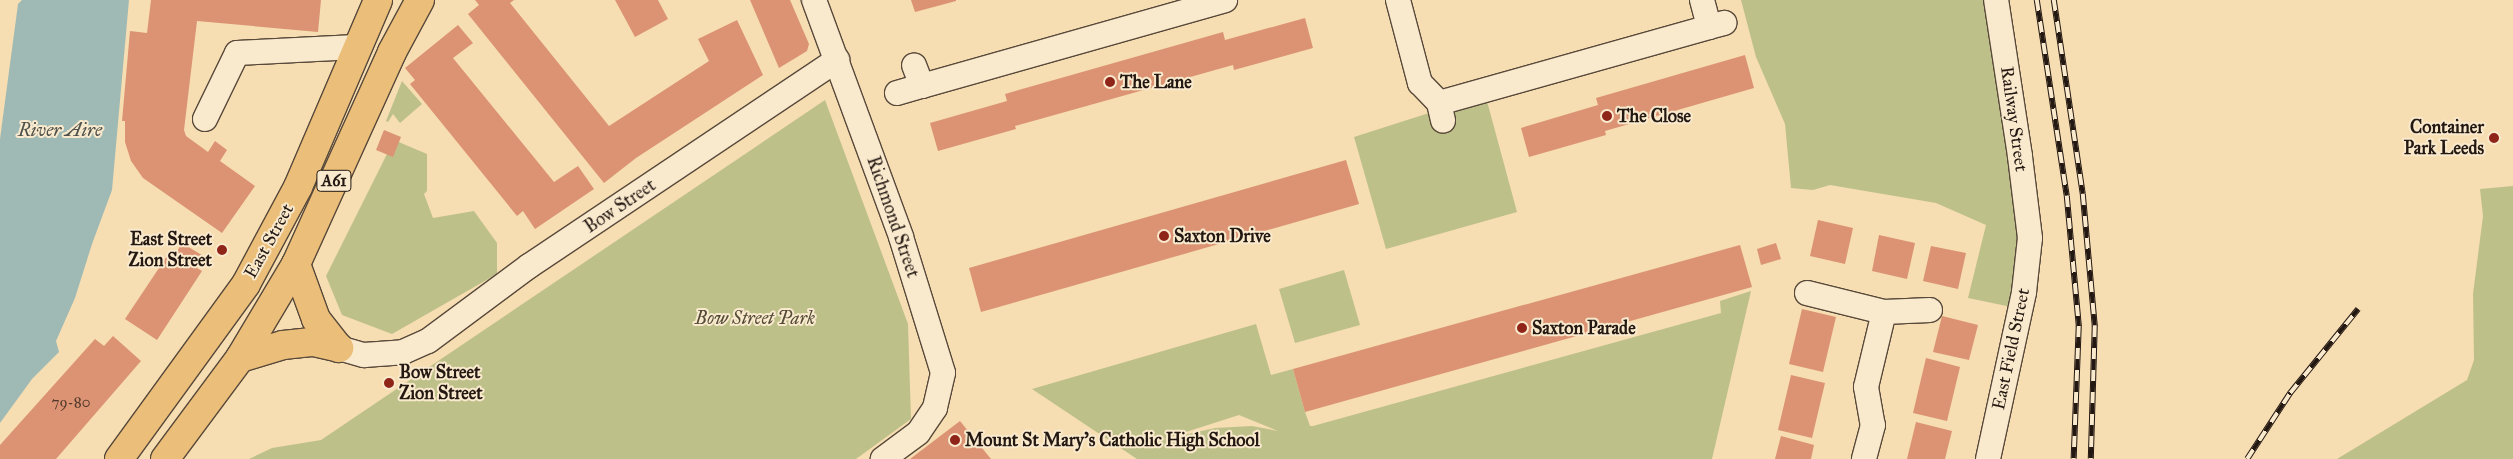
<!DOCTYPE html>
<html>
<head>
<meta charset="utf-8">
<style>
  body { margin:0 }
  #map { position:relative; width:2513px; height:459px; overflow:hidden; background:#f6ddb2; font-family:"IM FELL Great Primer",serif }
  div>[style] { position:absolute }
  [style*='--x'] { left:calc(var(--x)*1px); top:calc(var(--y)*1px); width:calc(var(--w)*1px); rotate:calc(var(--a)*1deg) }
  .green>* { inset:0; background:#bec08a }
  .water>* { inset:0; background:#9fbab4 }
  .building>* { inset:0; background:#db9373 }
  .roads { filter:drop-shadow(1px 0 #58493a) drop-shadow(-1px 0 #58493a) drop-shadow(0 1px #58493a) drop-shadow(0 -1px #58493a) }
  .street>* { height:24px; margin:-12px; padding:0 12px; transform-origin:12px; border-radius:12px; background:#f9e9cd }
  .highway>* { height:28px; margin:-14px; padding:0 14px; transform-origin:14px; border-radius:14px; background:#ebbe79 }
  .rail>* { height:5.5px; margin-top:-2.75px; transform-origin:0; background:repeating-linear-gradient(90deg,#f9e9cd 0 11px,#231812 0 22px); box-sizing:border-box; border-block:1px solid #231812 }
  .dots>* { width:14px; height:14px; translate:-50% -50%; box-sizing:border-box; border:2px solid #f9e9cd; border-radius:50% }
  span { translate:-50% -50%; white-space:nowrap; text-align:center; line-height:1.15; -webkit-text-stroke:4px #f9e9cd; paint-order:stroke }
  .number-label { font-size:15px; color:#51372a }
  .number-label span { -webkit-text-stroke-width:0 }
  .shield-label span { padding:1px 4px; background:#f9e9cd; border:1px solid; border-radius:4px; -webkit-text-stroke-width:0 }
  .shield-label { font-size:16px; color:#231812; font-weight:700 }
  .poi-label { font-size:18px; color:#231812; font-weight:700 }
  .left { translate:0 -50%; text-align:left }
  .right { translate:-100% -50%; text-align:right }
  .street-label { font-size:18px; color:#231812 }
  .park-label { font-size:18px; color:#524a36; font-style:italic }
  .water-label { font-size:19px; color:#4e514b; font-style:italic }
</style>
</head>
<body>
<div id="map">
  <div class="green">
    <i style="clip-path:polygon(1741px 0,1996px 0,2020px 156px,2021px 309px,1968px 298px,1986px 225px,1936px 203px,1830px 185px,1813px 190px,1791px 188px,1785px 124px,1756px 57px)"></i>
    <i style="clip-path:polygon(402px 81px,422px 104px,400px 123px,393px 114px,388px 122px,386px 121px)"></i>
    <i style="clip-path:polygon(1484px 90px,1517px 212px,1386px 249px,1354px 137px,1429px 113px)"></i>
    <i style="clip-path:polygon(825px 100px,908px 324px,911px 419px,856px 459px,249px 459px,272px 448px,321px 440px)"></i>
    <i style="clip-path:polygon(394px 140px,427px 154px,427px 191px,424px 194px,433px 218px,474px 211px,497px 243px,497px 274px,392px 334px,342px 315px,326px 276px)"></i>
    <i style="clip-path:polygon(2513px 186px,2513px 459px,2337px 459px,2467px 380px,2474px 360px,2473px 294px,2483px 216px,2480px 189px)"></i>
    <i style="clip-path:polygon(1344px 270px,1360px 325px,1295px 343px,1279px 289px)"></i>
    <i style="clip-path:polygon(evenodd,1751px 291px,1712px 459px,1137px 459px,1032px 389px,1256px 324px,1271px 375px,1293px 369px,1305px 412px,1310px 426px,1313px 426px,1721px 313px,1720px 301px,1751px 291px,1239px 415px,1278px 431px,1252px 426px,1215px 428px,1161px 440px,1239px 415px)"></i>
  </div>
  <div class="water">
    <i style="clip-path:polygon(22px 0,129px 0,112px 190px,92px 244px,75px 298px,56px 341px,59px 352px,32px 379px,0 423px,0 139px,18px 4px)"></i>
  </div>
  <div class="building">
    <i style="clip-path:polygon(151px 0,321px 0,318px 32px,197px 21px,184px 130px,186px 136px,208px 152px,215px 141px,227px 150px,220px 161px,255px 186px,222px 233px,143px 178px,131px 161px,125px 142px,125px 121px,122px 121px,130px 31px,147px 33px)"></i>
    <i style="clip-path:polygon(475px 0,514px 0,510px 3px,609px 126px,709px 61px,698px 39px,737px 20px,763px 75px,636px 158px,604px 183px,468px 14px,479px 5px)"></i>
    <i style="clip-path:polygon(615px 0,658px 0,668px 19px,635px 37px)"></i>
    <i style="clip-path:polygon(750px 0,790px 0,809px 44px,807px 51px,779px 68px)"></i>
    <i style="clip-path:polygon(911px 0,956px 0,956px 1px,915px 12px)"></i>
    <i style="clip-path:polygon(1305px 18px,1313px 48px,1234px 70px,1233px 65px,1015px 126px,1016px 129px,938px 151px,930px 123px,1007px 101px,1005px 94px,1223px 32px,1225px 40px)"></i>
    <i style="clip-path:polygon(458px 25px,473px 43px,453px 58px,554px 182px,578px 166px,594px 189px,535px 229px,523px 211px,517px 216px,410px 84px,415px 80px,405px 68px)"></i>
    <i style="clip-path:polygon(1745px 55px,1754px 88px,1605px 131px,1606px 135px,1529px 157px,1521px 128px,1598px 105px,1596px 98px)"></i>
    <i style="clip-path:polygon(384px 130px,401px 137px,393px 157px,376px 150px)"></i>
    <i style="clip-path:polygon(1346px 160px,1359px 204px,981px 312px,969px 268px)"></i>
    <i style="clip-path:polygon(1818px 220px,1853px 228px,1845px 264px,1810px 256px)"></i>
    <i style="clip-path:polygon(1879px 235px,1915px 243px,1907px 279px,1872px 271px)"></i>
    <i style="clip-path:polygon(182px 243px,205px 257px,197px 268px,202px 271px,157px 340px,125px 319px,171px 250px,176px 253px)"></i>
    <i style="clip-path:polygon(1776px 243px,1781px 259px,1761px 265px,1757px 249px)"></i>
    <i style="clip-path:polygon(1740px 245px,1752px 287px,1305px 412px,1293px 369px)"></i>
    <i style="clip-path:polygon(1931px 246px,1966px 253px,1958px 289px,1923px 281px)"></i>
    <i style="clip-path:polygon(1802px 309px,1836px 317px,1823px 372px,1789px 364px)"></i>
    <i style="clip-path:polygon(1942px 316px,1978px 325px,1969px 360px,1933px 352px)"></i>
    <i style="clip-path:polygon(113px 336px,141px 361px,56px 459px,0 459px,0 445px,95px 339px,104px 346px)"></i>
    <i style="clip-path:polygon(1926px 358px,1960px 367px,1947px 421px,1913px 413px)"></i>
    <i style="clip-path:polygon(1791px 375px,1825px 383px,1812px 438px,1778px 430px)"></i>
    <i style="clip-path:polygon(960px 421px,991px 459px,910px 459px)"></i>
    <i style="clip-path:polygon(1916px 422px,1952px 431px,1945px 459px,1907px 459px)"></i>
    <i style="clip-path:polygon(1781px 436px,1814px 445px,1811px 459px,1775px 459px)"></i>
  </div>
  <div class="roads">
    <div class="street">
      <i style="--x:814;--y:0;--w:252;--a:69.8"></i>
      <i style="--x:901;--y:237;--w:142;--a:72.8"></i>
      <i style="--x:943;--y:373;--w:36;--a:103"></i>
      <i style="--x:935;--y:408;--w:30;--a:124"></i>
      <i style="--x:918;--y:433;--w:44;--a:143.4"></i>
      <i style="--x:1398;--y:0;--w:86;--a:75.2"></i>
      <i style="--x:1420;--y:83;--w:28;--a:46"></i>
      <i style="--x:1439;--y:103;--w:18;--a:77"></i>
      <i style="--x:1702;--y:0;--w:28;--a:75"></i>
      <i style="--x:1709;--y:27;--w:16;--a:-15"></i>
      <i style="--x:922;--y:86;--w:315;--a:-15.8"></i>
      <i style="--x:897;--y:93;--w:26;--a:-16"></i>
      <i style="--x:922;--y:86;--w:22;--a:-111"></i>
      <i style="--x:1439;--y:103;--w:280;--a:-15.7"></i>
      <i style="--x:205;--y:119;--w:73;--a:-64.1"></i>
      <i style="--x:237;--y:53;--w:119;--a:-2.9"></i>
      <i style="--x:1807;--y:293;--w:79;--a:13.9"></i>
      <i style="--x:1884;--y:312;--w:77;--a:103.5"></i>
      <i style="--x:1866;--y:387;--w:39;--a:80"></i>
      <i style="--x:1873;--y:425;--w:35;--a:105"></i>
      <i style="--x:1884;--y:312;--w:46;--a:-2.5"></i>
      <i style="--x:339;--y:348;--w:26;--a:16"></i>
      <i style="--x:364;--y:355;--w:39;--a:-4"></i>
      <i style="--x:403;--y:352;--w:27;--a:-24"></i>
      <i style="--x:428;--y:341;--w:126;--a:-36.6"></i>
      <i style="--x:529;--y:266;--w:371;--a:-33.8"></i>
      <i style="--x:1988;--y:459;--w:171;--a:-77.8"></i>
      <i style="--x:2024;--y:292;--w:54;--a:-83.7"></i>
      <i style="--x:2030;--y:238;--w:83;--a:-97"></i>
      <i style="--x:2020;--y:156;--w:158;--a:-98.7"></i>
    </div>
    <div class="highway">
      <i style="--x:296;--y:264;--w:59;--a:70"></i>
      <i style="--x:316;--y:319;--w:37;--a:52"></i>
      <i style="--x:240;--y:358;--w:45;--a:-16.8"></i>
      <i style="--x:283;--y:345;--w:31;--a:-6"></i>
      <i style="--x:314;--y:342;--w:26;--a:13"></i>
      <i style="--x:119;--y:459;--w:216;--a:-54"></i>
      <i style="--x:246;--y:284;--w:110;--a:-61.8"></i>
      <i style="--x:298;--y:187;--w:203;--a:-66.8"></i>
      <i style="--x:165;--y:459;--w:126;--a:-53.4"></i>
      <i style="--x:240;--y:358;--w:109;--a:-59.2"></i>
      <i style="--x:296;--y:264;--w:233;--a:-65.6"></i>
      <i style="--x:392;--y:52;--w:59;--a:-61.7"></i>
    </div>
  </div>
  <div class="rail">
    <i style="--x:2037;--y:0;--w:198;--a:81.3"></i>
    <i style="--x:2067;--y:196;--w:131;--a:84.7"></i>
    <i style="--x:2079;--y:326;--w:133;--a:92.2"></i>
    <i style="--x:2054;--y:0;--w:196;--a:81.5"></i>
    <i style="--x:2083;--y:194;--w:133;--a:84.8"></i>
    <i style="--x:2095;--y:326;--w:133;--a:91.7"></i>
    <i style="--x:2247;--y:459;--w:79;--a:-56.9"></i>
    <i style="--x:2290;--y:393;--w:108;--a:-51"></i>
  </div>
  <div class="dots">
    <i style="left:1110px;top:82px;background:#8f2418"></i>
    <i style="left:1607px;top:116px;background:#8f2418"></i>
    <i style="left:2494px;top:138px;background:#8f2418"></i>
    <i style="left:1164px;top:236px;background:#8f2418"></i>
    <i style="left:222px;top:250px;background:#8f2418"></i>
    <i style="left:1522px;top:328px;background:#8f2418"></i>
    <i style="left:389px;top:383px;background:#8f2418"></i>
    <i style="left:955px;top:440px;background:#8f2418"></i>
  </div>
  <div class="number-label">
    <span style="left:71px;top:403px">79-80</span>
  </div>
  <div class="shield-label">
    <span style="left:334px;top:181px">A61</span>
  </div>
  <div class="poi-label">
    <span class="left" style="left:1120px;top:82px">The Lane</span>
    <span class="left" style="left:1617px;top:116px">The Close</span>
    <span class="right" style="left:2484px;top:138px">Container<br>Park Leeds</span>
    <span class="left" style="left:1174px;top:236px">Saxton Drive</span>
    <span class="right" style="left:212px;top:250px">East Street<br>Zion Street</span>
    <span class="left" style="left:1532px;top:328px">Saxton Parade</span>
    <span class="left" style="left:399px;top:383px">Bow Street<br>Zion Street</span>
    <span class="left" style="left:965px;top:440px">Mount St Mary's Catholic High School</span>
  </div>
  <div class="street-label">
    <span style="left:2014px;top:119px;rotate:82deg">Railway Street</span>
    <span style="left:620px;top:206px;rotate:-34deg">Bow Street</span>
    <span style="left:893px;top:217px;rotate:71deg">Richmond Street</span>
    <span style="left:269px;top:241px;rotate:-61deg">East Street</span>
    <span style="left:2011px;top:349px;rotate:-78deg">East Field Street</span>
  </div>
  <div class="park-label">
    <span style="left:755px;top:318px">Bow Street Park</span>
  </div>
  <div class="water-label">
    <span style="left:60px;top:130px">River Aire</span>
  </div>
</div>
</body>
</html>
